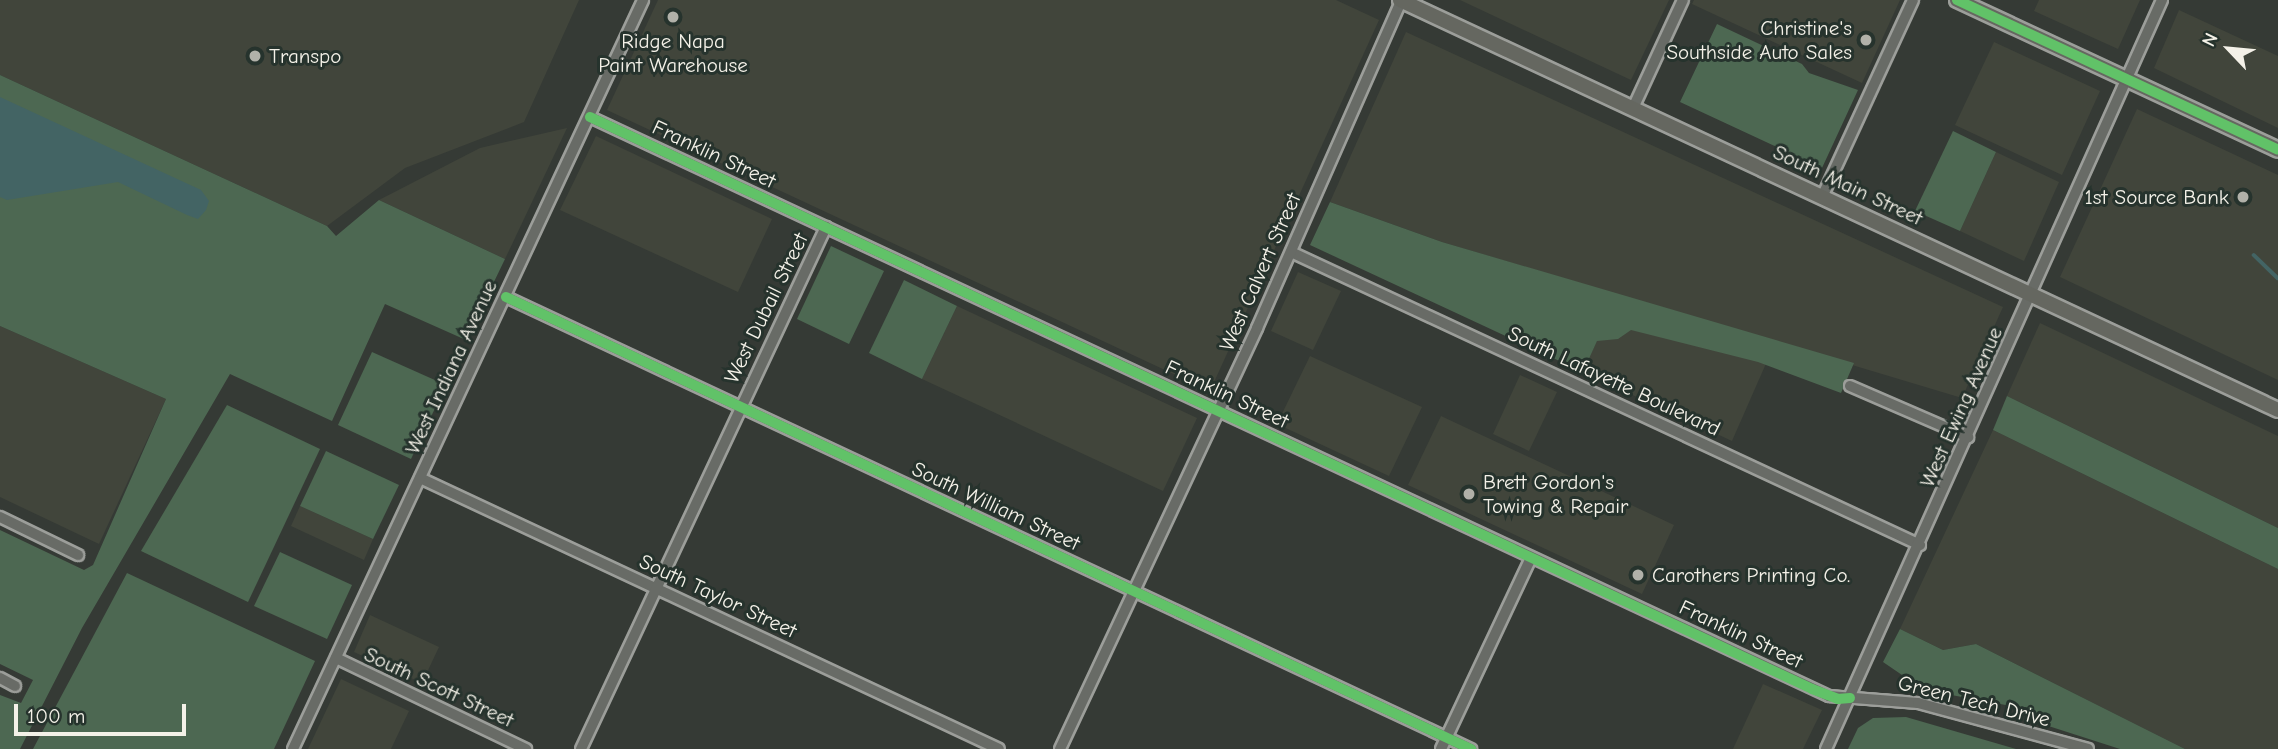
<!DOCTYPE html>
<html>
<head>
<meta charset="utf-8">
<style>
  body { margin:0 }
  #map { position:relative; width:2278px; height:749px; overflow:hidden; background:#353a35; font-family:"Comic Neue",sans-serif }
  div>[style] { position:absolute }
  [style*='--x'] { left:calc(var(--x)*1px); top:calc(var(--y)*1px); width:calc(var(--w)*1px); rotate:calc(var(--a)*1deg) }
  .built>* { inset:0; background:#41453b }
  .green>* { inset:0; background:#4d6852 }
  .water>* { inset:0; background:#436464 }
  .stream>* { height:3.5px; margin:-1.75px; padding:0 1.75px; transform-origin:1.75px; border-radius:1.75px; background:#436464 }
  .roads { filter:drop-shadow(2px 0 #9c9e9a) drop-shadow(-2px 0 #9c9e9a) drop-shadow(0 2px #9c9e9a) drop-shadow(0 -2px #9c9e9a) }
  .minor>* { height:10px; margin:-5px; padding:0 5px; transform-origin:5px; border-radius:5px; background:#686b66 }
  .major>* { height:14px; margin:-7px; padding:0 7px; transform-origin:7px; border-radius:7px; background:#656760 }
  .cycleway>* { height:10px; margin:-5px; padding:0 5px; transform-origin:5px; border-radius:5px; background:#61c268 }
  .dots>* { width:19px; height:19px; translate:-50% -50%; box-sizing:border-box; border:4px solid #26332d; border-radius:50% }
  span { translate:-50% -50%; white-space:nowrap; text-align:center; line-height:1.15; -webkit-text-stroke:6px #26332d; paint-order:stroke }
  .poi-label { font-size:21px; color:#f4f1e8 }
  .right { translate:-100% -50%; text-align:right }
  .left { translate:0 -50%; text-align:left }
  .street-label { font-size:21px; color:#f4f1e8 }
  .north { position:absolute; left:2194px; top:14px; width:70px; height:70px; -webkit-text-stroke:5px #26332d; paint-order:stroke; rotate:296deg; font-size:19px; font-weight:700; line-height:28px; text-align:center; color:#f4f1e8 }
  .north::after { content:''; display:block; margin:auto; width:24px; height:32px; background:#f4f1e8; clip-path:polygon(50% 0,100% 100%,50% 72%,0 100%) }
  .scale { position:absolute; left:14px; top:704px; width:172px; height:32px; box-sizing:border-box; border:4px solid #f4f1e8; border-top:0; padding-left:9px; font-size:21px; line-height:24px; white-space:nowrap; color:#f4f1e8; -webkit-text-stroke:5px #26332d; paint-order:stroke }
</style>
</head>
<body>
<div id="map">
  <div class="built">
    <i style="clip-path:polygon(0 0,579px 0,524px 122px,405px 168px,327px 226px,0 75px)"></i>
    <i style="clip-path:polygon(658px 0,1336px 0,1379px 20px,1210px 391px,607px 110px)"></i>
    <i style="clip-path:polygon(1460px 0,1669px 0,1631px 80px)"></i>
    <i style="clip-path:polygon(1694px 0,1900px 0,1862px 83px,1692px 4px)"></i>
    <i style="clip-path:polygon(2039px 0,2140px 0,2118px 49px,2034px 11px)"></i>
    <i style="clip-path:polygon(2179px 10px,2278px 56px,2278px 128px,2154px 68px)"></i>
    <i style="clip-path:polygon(1406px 32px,2003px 307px,1962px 398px,1442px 242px,1330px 202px)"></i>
    <i style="clip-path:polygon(1994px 42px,2100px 91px,2062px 175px,1955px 125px)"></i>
    <i style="clip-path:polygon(2137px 109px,2278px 175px,2278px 380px,2060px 277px)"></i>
    <i style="clip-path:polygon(567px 128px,505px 259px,379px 200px,480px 148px)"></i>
    <i style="clip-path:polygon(596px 136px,772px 219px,738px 292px,560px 210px)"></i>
    <i style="clip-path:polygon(1996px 152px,2059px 182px,2024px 261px,1960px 231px)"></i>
    <i style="clip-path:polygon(1298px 272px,1341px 291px,1313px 350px,1271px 331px)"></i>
    <i style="clip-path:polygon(957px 306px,1197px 418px,1163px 491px,922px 379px)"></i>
    <i style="clip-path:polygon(1610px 310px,1768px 359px,1732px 441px,1583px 372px)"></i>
    <i style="clip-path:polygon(2040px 323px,2278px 436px,2278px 528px,2007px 396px)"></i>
    <i style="clip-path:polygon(0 326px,166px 399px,99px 544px,0 497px)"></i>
    <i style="clip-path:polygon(1310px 356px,1422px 407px,1389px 476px,1277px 424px)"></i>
    <i style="clip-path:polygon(1520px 375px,1557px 392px,1529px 451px,1493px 434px)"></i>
    <i style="clip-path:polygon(1441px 416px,1674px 525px,1642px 594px,1408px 485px)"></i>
    <i style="clip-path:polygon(1993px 430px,2278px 569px,2278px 749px,2185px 749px,1976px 644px,1943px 650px,1900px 629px)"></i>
    <i style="clip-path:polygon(300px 506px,373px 539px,364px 560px,291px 526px)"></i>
    <i style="clip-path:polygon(370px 615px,439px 647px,422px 683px,354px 652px)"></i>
    <i style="clip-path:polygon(341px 679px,409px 711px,391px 749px,308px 749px)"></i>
    <i style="clip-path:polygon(1763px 684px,1822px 710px,1803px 749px,1733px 749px)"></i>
  </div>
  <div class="green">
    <i style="clip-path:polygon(1717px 24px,1802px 64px,1809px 73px,1858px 90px,1822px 168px,1680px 102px)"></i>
    <i style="clip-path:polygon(0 75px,327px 226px,336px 236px,379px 200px,505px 259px,466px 340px,385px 304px,332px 421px,230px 374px,82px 628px,20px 749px,0 749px,0 695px,21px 703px,33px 680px,0 664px,0 530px,84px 570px,93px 565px,166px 399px,0 326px)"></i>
    <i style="clip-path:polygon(1953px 131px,1996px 152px,1960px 231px,1915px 211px)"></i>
    <i style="clip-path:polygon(1330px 202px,1442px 242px,1854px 363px,1841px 393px,1758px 362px,1631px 330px,1618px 339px,1597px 341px,1583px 372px,1310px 245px)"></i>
    <i style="clip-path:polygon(831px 246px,884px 271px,849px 344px,797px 319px)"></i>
    <i style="clip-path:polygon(904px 280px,957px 306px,922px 379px,869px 353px)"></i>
    <i style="clip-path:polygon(372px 352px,446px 385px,411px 459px,338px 425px)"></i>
    <i style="clip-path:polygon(2007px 396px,2278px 528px,2278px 569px,1993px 430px)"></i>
    <i style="clip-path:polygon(227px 405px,320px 449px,248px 602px,141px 551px)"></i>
    <i style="clip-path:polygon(326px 451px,399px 485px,373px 539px,300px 506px)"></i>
    <i style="clip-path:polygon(280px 552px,352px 585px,327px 639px,254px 606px)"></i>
    <i style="clip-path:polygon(127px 573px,315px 661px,274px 749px,33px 749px)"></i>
    <i style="clip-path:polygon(1900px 629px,1943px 650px,1976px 644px,2185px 749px,2120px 749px,2036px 722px,2011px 706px,1924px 690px,1883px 662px)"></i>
    <i style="clip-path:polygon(1906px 717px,2016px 749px,1848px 749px,1858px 728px,1873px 718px)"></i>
  </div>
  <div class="water">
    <i style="clip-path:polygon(0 97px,201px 190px,209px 201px,206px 210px,198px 219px,187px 215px,118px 182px,7px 200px,0 197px)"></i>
  </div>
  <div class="stream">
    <i style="--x:2254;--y:255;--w:33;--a:44"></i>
  </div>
  <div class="roads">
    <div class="minor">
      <i style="--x:1633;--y:108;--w:119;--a:-65.2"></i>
      <i style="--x:590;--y:117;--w:1368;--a:25.05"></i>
      <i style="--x:1829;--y:696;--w:89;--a:4.5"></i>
      <i style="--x:1918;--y:703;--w:176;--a:15.1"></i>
      <i style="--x:1822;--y:197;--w:217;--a:-65.2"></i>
      <i style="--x:1291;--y:252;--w:694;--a:24.98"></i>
      <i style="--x:506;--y:297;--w:1066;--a:25.1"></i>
      <i style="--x:1850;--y:386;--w:129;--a:23.4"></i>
      <i style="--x:420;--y:478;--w:639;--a:25.08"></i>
      <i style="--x:0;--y:517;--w:87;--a:26"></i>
      <i style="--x:336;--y:658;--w:211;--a:25.6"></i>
      <i style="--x:0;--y:678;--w:17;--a:28"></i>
      <i style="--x:293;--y:749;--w:827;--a:-64.95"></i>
      <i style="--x:581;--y:749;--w:577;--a:-64.86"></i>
      <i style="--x:1060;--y:749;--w:465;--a:-64.9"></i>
      <i style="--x:1257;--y:328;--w:359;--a:-66.2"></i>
      <i style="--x:1441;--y:749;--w:211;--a:-64.8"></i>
      <i style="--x:1826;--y:749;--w:821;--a:-65.84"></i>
    </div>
    <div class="major">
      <i style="--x:1400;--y:0;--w:969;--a:25.03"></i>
      <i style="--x:1957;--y:0;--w:354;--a:25"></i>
    </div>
  </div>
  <div class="cycleway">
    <i style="--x:1957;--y:0;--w:354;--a:25"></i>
    <i style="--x:590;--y:117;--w:1349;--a:25.08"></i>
    <i style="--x:1812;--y:689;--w:28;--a:21"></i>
    <i style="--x:1838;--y:699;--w:12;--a:-5"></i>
    <i style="--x:506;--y:297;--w:1066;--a:25.1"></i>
  </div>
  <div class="dots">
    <i style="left:673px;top:17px;background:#b1b1a9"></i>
    <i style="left:1866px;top:40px;background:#b1b1a9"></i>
    <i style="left:255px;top:56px;background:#b1b1a9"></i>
    <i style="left:2243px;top:197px;background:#b1b1a9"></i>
    <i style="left:1469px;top:494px;background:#b1b1a9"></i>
    <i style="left:1638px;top:575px;background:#b1b1a9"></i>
  </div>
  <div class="poi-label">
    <span class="right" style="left:1852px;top:40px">Christine's<br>Southside Auto Sales</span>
    <span style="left:673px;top:53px">Ridge Napa<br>Paint Warehouse</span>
    <span class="left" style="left:269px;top:56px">Transpo</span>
    <span class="right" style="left:2229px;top:197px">1st Source Bank</span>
    <span class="left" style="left:1483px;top:494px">Brett Gordon's<br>Towing &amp; Repair</span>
    <span class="left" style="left:1652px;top:575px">Carothers Printing Co.</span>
  </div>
  <div class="street-label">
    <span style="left:714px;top:154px;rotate:25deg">Franklin Street</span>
    <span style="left:1848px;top:185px;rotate:25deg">South Main Street</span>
    <span style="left:1260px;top:272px;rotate:-66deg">West Calvert Street</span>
    <span style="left:766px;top:308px;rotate:-64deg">West Dubail Street</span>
    <span style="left:451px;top:367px;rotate:-65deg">West Indiana Avenue</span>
    <span style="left:1614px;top:381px;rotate:25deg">South Lafayette Boulevard</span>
    <span style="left:1227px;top:394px;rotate:25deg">Franklin Street</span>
    <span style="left:1961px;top:407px;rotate:-66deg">West Ewing Avenue</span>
    <span style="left:996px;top:506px;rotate:25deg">South William Street</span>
    <span style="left:718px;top:596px;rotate:25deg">South Taylor Street</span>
    <span style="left:1741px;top:634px;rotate:25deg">Franklin Street</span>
    <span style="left:439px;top:687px;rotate:25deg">South Scott Street</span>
    <span style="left:1974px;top:701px;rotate:14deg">Green Tech Drive</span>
  </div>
  <div class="north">N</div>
  <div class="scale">100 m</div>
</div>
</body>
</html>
